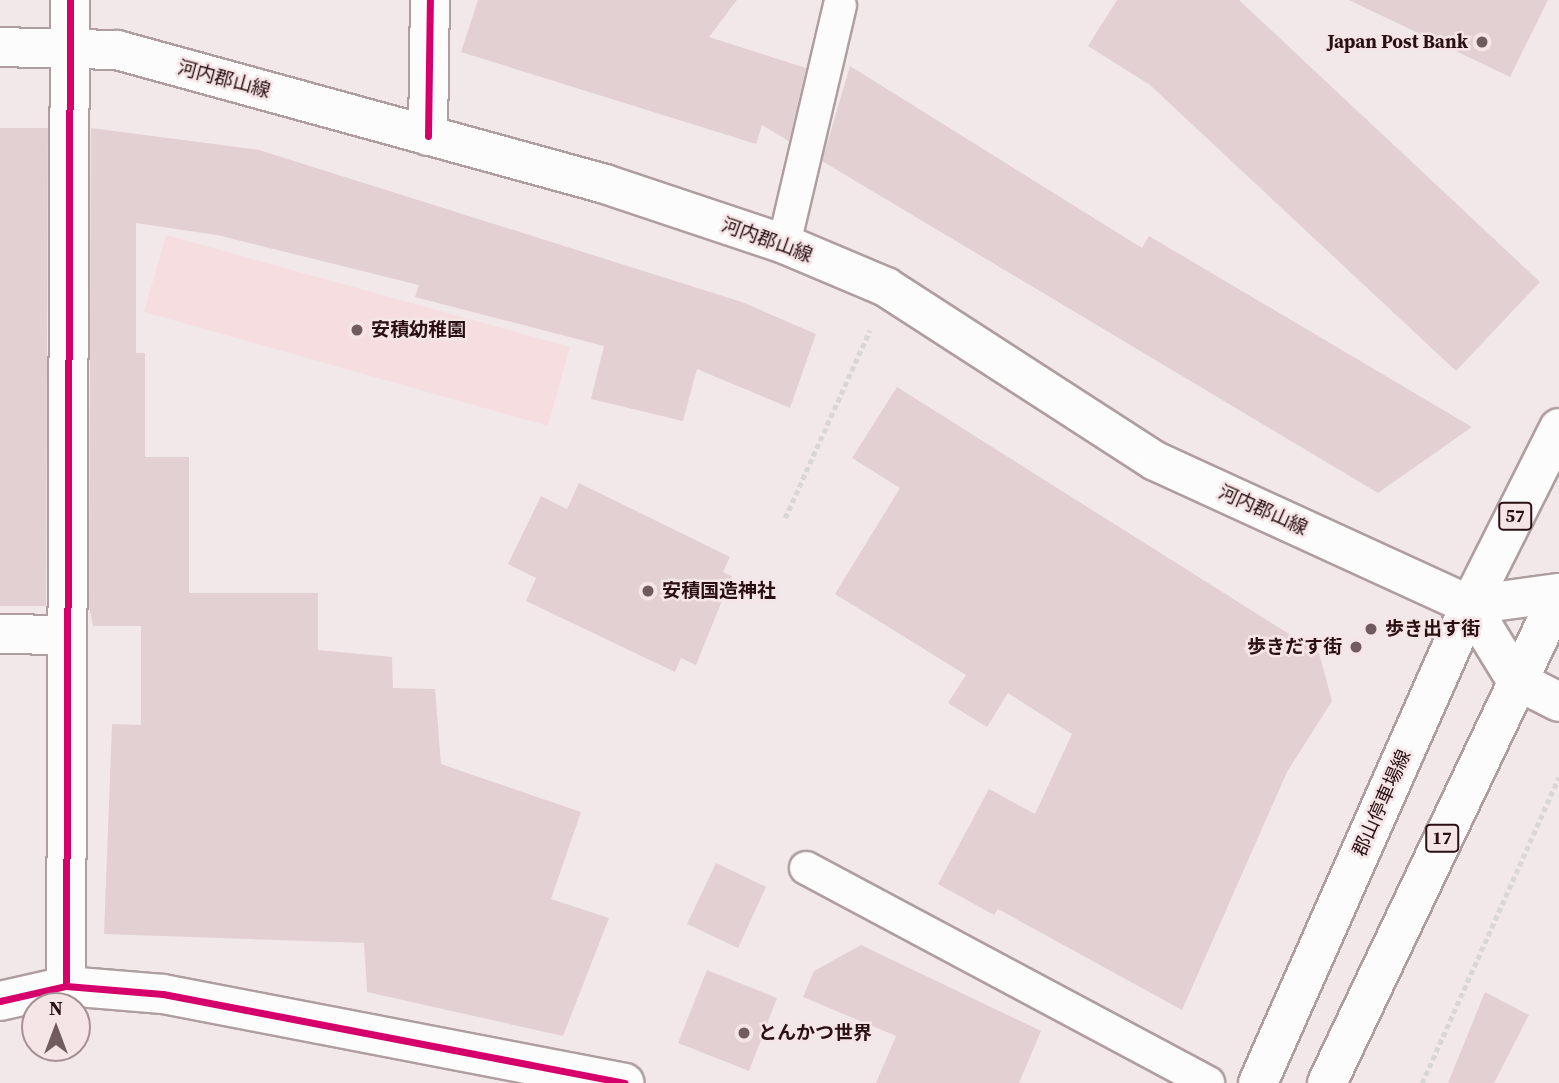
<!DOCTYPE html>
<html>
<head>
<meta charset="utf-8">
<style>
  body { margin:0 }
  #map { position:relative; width:1559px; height:1083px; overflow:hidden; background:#f2e8ea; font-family:"Source Serif 4","Noto Sans JP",serif }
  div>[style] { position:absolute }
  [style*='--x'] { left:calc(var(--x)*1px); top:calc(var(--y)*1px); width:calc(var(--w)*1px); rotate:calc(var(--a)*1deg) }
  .built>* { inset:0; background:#f5dde0 }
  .building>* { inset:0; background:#e3d0d2 }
  .path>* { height:4.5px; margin-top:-2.25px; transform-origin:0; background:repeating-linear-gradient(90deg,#d9d6d6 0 5px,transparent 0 8.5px) }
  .roads { filter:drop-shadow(2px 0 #af9ea0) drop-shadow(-2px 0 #af9ea0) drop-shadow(0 2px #af9ea0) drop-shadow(0 -2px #af9ea0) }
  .service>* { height:32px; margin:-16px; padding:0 16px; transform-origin:16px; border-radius:16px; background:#fdfcfc }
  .minor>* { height:38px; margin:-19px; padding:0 19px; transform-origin:19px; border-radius:19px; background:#fdfcfc }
  .secondary>* { height:38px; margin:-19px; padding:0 19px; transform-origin:19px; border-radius:19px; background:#fdfcfc }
  .primary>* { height:38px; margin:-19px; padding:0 19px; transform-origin:19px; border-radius:19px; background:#fdfcfc }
  .cycleway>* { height:7px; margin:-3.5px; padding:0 3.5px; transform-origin:3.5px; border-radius:3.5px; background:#d6006c }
  .dots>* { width:19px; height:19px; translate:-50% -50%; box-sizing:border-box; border:4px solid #f5e5e6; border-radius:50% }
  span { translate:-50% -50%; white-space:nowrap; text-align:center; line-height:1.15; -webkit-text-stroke:5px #f5e5e6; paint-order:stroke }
  .shield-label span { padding:2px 5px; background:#f5e5e6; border:2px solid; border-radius:5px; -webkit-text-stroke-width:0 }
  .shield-label { font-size:18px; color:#2a0f13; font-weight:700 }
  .poi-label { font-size:19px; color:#2a0f13; font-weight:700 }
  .right { translate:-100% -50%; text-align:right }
  .left { translate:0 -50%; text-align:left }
  .street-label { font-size:19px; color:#2a0f13 }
  .north { position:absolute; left:21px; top:992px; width:70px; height:70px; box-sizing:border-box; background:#f5e5e6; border:2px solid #a48f92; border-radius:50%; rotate:0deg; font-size:19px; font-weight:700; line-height:28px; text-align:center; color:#2a0f13 }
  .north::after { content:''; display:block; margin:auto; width:24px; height:32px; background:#705b5e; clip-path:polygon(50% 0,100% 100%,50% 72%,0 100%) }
</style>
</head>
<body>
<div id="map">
  <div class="built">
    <i style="clip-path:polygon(166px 235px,570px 347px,548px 426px,144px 312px)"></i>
  </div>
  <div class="building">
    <i style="clip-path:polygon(478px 0,737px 0,709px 37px,806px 68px,789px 141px,762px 125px,756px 144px,461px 52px)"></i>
    <i style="clip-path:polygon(1117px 0,1239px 0,1540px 282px,1456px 371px,1150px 85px,1088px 46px)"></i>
    <i style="clip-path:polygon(1349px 0,1548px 0,1510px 77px)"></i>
    <i style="clip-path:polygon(850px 66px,1142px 248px,1149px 236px,1472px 427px,1378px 493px,822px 161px)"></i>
    <i style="clip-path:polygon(0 128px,48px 128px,46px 606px,0 606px)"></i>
    <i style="clip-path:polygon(91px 128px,259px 150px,742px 302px,816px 334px,790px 408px,697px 369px,683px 421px,591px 399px,604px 346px,415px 297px,419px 285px,217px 235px,136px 223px,136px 353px,145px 353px,145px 457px,189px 457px,189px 593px,318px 593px,318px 650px,392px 657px,393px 688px,435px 689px,441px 764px,581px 812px,551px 899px,609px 918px,563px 1036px,367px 992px,364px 943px,104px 934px,112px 724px,141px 725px,141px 626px,93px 626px,89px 606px)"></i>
    <i style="clip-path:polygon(897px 387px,1319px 653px,1332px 701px,1287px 772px,1182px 1010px,998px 909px,994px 915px,938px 884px,989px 789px,1035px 814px,1072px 734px,1008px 693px,987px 727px,948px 703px,966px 675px,835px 594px,900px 488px,852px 458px)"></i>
    <i style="clip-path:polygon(579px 483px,730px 557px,723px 572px,732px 576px,696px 665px,681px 658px,675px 672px,526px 601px,536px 578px,508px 564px,541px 496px,567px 509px)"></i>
    <i style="clip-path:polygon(716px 863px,766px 887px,738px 948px,687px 924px)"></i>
    <i style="clip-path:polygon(861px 945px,1041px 1031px,1019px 1083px,876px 1083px,896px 1036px,803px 997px,814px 971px)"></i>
    <i style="clip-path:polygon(707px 970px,777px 998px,749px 1071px,678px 1043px)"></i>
    <i style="clip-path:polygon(1485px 992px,1529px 1015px,1494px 1083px,1448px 1083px)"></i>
  </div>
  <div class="path">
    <i style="--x:785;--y:518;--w:206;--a:-65.7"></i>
    <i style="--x:1422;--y:1083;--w:335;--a:-65.9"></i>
  </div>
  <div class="roads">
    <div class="service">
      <i style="--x:784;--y:244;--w:245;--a:-76.8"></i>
      <i style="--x:806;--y:868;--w:456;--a:28.1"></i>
    </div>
    <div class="minor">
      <i style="--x:428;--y:136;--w:136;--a:-89.2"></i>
      <i style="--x:0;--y:634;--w:67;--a:0.9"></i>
      <i style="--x:66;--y:986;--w:986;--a:-89.77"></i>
      <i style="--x:0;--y:1001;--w:68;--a:-12.8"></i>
      <i style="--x:66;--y:986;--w:97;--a:4.7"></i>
      <i style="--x:163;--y:994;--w:470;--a:10.9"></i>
    </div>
    <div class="secondary">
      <i style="--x:0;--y:47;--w:117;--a:1.5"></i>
      <i style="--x:117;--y:50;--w:506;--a:15.35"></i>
      <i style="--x:605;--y:184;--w:189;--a:18.5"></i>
      <i style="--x:784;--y:244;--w:111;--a:22.9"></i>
      <i style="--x:886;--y:287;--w:320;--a:32.9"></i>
      <i style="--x:1155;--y:461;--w:346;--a:24.6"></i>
    </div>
    <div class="primary">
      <i style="--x:1470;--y:605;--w:88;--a:58.5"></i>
      <i style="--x:1516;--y:680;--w:48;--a:27.1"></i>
      <i style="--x:1470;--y:605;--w:90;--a:-7.7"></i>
      <i style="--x:1258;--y:1083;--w:523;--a:-66.08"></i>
      <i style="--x:1470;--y:605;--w:198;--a:-63.3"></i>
      <i style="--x:1327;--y:1083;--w:540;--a:-64.57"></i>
    </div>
  </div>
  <div class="cycleway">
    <i style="--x:428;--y:136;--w:136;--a:-89.2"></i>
    <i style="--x:66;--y:986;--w:986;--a:-89.77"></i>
    <i style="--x:0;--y:1001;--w:68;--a:-12.8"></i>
    <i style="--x:66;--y:986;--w:97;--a:4.7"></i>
    <i style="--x:163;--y:994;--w:470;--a:10.9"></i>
  </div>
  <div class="dots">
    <i style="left:1482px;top:42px;background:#705b5e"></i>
    <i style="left:357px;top:330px;background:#705b5e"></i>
    <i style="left:648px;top:591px;background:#705b5e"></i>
    <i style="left:1371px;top:629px;background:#705b5e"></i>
    <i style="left:1356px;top:647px;background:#705b5e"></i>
    <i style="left:744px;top:1033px;background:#705b5e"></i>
  </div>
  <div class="shield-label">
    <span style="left:1515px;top:516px">57</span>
    <span style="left:1442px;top:838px">17</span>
  </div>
  <div class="poi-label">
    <span class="right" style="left:1468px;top:42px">Japan Post Bank</span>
    <span class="left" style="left:371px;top:330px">安積幼稚園</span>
    <span class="left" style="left:662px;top:591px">安積国造神社</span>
    <span class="left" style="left:1385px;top:629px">歩き出す街</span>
    <span class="right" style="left:1342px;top:647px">歩きだす街</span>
    <span class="left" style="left:758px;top:1033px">とんかつ世界</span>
  </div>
  <div class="street-label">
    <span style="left:224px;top:79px;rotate:15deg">河内郡山線</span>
    <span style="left:767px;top:240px;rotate:20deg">河内郡山線</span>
    <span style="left:1263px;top:510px;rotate:24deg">河内郡山線</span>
    <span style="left:1382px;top:803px;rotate:-66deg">郡山停車場線</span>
  </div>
  <div class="north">N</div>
</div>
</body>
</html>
